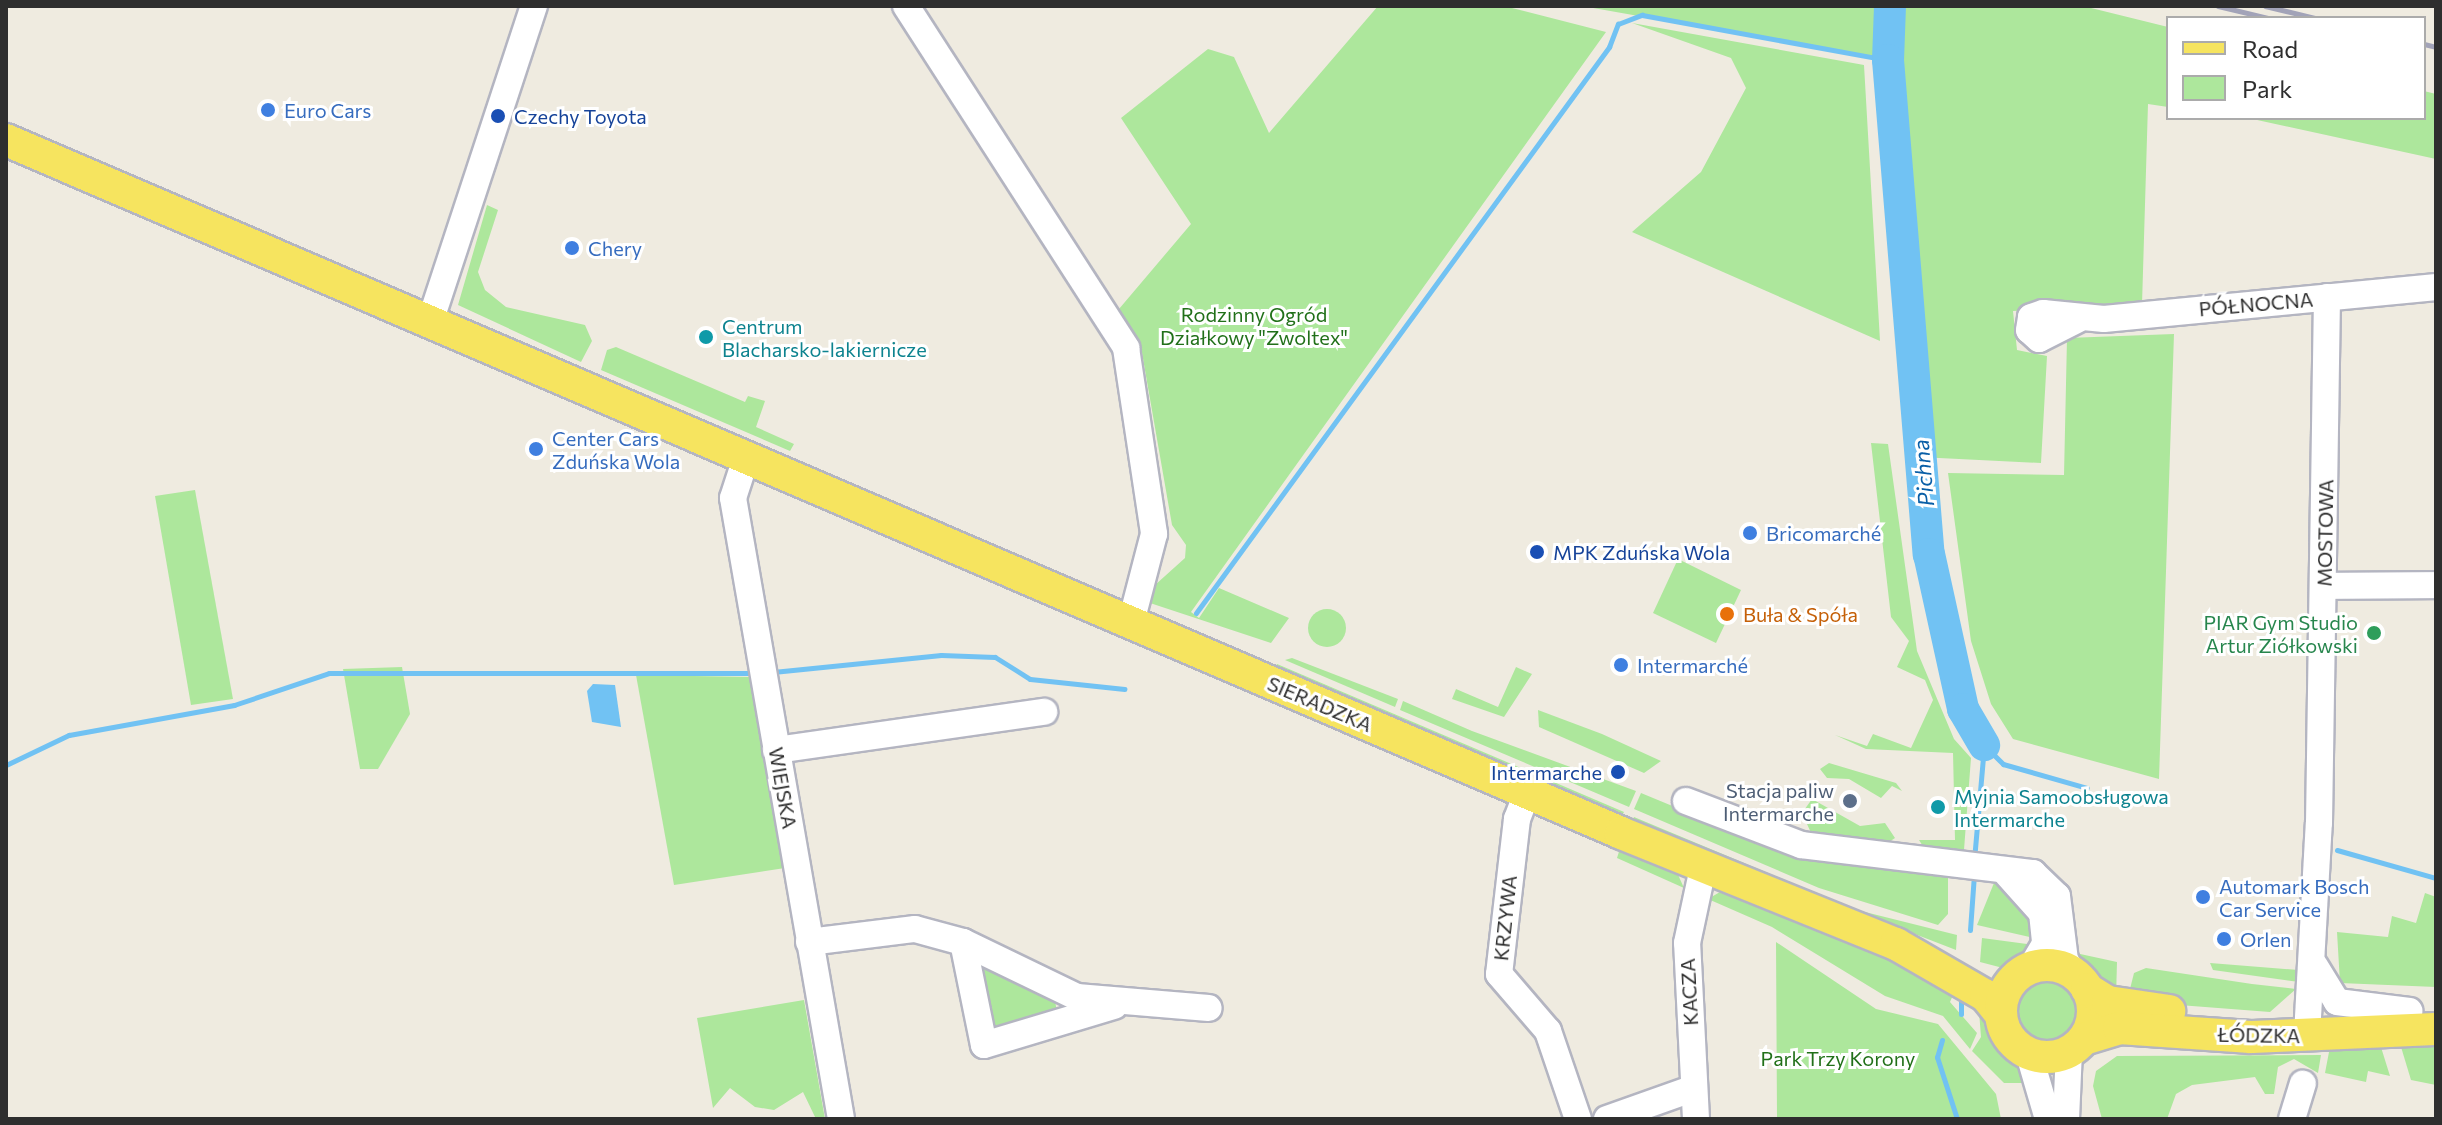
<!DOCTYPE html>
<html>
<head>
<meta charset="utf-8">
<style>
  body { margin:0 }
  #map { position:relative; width:2442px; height:1125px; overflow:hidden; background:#efebe0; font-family:Commissioner,sans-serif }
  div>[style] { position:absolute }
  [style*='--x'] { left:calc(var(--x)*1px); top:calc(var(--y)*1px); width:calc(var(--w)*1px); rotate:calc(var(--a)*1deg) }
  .green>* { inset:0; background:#ade79c }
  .round { border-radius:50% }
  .water>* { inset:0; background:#71c2f3 }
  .stream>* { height:5px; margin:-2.5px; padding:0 2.5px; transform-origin:2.5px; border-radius:2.5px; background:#71c2f3 }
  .river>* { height:32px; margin:-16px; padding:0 16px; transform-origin:16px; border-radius:16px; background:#71c2f3 }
  .roads { filter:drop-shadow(2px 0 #b4b5c1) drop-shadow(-2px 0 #b4b5c1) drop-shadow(0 2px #b4b5c1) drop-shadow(0 -2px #b4b5c1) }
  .minor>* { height:26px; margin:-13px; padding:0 13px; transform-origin:13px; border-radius:13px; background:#fff }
  .major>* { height:32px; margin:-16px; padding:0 16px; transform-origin:16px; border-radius:16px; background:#f6e45f }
  .major>.ring { margin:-16px; padding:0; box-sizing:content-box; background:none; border:32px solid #f6e45f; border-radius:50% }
  .rail>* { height:5px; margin:-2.5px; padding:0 2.5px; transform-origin:2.5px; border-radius:2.5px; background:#a2a3b8 }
  .dots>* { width:22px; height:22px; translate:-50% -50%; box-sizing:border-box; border:4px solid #fff; border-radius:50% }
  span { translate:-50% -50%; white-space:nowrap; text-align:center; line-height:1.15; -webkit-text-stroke:6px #fff; paint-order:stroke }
  .shop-label { font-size:20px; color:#366cbe }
  .left { translate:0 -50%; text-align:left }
  .transit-label { font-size:20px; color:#164399 }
  .right { translate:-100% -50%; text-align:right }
  .street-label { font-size:20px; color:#2e2e2e }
  .park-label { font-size:20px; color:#217019 }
  .culture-label { font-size:20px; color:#0d838f }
  .food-label { font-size:20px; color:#c56008 }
  .leisure-label { font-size:20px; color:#27864d }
  .service-label { font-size:20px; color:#4e5e75 }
  .water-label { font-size:22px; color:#095fa7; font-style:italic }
  .frame { position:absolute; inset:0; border:8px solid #2e2e2e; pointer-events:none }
  .legend { position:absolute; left:2166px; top:16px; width:260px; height:104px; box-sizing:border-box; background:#fff; border:2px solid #ababab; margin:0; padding:10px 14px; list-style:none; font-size:24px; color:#2e2e2e }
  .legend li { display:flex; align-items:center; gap:16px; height:40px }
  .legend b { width:40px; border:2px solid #ababab }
</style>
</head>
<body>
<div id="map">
  <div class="green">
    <i style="clip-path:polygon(1378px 6px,1504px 6px,1606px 32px,1191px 612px,1199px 618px,1219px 588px,1289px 618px,1271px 643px,1150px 603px,1155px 585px,1185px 558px,1186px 545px,1172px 525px,1142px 353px,1119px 309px,1191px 224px,1121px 118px,1208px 49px,1234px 57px,1269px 133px)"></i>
    <i style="clip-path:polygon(1582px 6px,2083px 6px,2168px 27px,2168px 107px,2148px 104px,2142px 305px,2013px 311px,2017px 350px,2047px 356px,2041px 463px,1919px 457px,1888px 60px)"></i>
    <i style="clip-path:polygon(1632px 23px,1864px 65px,1880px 341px,1632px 232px,1701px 172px,1746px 88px,1731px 58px)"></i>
    <i style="clip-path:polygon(2424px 91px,2436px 94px,2436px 159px,2248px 118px,2424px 118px)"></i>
    <i style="clip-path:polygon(487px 205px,498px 210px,478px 272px,485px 290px,506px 307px,585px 325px,592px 341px,581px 362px,458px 305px)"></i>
    <i style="clip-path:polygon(2174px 334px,2159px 779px,2013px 739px,1991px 704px,1971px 641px,1948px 473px,2064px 475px,2067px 338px)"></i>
    <i style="clip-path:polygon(616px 347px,745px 402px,748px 396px,765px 401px,756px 427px,794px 444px,790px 451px,601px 370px,607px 350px)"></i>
    <i style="clip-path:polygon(1871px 443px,1888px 444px,1917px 651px,1954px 739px,1971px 758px,1964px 850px,1956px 854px,1926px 851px,1919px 840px,1955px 840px,1953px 753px,1866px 749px,1835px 735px,1867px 746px,1873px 734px,1911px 748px,1933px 700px,1925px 680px,1897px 667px,1909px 641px,1891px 617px)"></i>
    <i style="clip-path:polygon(195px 490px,233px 699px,191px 705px,155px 496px)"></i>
    <i style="clip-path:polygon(1678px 559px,1741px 590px,1716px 643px,1653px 613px)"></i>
    <i class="round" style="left:1308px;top:609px;width:38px;height:38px"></i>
    <i style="clip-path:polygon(1292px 658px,1398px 699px,1395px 707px,1285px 660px)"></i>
    <i style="clip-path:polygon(1277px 664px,1624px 812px,1620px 820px,1273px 672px)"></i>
    <i style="clip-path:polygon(402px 667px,410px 714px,378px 769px,360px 769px,343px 669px)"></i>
    <i style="clip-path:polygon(1516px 667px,1532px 674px,1504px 717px,1452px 699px,1456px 689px,1498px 707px)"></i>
    <i style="clip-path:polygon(636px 675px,752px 677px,785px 868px,674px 885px)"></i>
    <i style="clip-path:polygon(1403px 701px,1472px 731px,1636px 791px,1629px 807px,1400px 710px)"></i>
    <i style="clip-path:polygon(1538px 710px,1602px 734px,1661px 761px,1644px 773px,1539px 727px)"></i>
    <i style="clip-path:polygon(1829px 763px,1896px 783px,1902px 791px,1892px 786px,1881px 798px,1849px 779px,1827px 778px,1820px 769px)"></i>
    <i style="clip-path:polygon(1641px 793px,1786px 853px,1948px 873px,1948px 914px,1938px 925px,1819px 888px,1634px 809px)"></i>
    <i style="clip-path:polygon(1812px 799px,1860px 826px,1885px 823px,1895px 838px,1883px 846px,1812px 835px,1802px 813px)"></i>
    <i style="clip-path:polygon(1634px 817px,1857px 910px,1957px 935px,1956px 950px,1631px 824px)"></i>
    <i style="clip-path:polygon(1621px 845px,1675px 868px,1684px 888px,1617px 858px)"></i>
    <i style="clip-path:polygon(1996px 878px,2016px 886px,2038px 939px,1977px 925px)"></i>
    <i style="clip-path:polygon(1720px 892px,1881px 952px,1953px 995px,1950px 1002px,1977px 1033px,1970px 1049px,1943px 1016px,1885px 996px,1772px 927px,1708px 899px)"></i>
    <i style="clip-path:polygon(2425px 893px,2436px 897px,2436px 987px,2340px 983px,2337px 932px,2388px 937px,2392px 916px,2416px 923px)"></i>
    <i style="clip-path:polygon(1982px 938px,2027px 944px,2034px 946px,2024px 961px,2003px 968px,1980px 962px)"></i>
    <i style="clip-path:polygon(1776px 942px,1876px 1009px,1938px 1024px,1996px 1094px,2001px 1119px,1777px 1119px)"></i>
    <i style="clip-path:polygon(2071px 952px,2117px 962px,2116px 998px,2095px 985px)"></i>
    <i style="clip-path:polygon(980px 961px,1055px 1000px,1057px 1013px,991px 1028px)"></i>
    <i style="clip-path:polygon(2210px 963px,2299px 970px,2299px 982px,2213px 970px)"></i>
    <i style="clip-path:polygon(2146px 968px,2252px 984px,2296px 989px,2270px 1012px,2127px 1001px,2134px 973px)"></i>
    <i class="round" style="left:2014px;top:978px;width:66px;height:66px"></i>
    <i style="clip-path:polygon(1978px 998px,2023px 1062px,2034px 1083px,2004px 1083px,1972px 1051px,1981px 1037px)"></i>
    <i style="clip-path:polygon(804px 1000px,825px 1119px,816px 1119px,803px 1092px,774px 1110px,755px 1107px,730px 1088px,713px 1108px,697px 1018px)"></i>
    <i style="clip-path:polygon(2436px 1035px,2436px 1085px,2411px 1080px,2398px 1037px)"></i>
    <i style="clip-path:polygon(2362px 1039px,2380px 1044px,2390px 1076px,2368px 1071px,2366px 1082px,2325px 1073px,2329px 1052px,2360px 1049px)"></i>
    <i style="clip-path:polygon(2321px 1055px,2318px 1073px,2294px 1059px,2278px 1067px,2274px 1094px,2265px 1094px,2255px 1077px,2192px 1085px,2176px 1094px,2167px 1119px,2102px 1119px,2093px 1086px,2096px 1071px,2117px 1056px)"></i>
  </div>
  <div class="water">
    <i style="clip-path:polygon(593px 684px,615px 685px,621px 727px,592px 722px,587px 691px)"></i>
  </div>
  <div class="stream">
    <i style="--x:1196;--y:613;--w:701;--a:-53.88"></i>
    <i style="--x:1609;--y:47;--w:25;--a:-69"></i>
    <i style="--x:1618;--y:24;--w:26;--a:-21"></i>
    <i style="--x:1642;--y:15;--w:250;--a:10.4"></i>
    <i style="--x:773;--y:672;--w:169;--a:-5.8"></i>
    <i style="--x:941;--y:655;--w:54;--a:2.1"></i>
    <i style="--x:995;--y:657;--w:41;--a:32.2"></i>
    <i style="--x:1030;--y:679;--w:95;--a:6.1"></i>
    <i style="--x:1984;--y:745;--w:27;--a:45"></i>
    <i style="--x:2003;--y:764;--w:87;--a:15.9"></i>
    <i style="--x:6;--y:765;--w:70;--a:-25.5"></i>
    <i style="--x:69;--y:735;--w:168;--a:-10.3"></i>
    <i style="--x:234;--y:705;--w:100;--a:-18.6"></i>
    <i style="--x:329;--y:673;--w:424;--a:0"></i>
    <i style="--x:2337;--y:850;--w:103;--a:15.8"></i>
    <i style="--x:1974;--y:860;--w:115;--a:-85"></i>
    <i style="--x:1970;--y:930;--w:56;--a:-85.9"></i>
    <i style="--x:1961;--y:1014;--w:15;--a:-90"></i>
    <i style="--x:1942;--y:1040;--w:18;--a:106"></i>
    <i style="--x:1937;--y:1057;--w:65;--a:72.1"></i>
  </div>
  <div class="river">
    <i style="--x:1890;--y:6;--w:54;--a:92.1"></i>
    <i style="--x:1888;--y:60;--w:496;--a:85.3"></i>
    <i style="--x:1929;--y:554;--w:159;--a:77.6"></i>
    <i style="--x:1963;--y:709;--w:42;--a:59.7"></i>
  </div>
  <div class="roads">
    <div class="minor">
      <i style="--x:906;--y:6;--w:407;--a:57.2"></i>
      <i style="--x:1126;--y:348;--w:188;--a:81.4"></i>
      <i style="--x:1154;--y:534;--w:91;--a:104.6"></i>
      <i style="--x:2077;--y:320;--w:42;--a:153.4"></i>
      <i style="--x:2039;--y:339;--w:13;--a:-138"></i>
      <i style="--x:2029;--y:330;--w:13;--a:-81"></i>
      <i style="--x:2031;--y:317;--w:13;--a:-18"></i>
      <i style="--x:2043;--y:313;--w:61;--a:5.6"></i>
      <i style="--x:2104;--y:319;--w:334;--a:-5.5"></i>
      <i style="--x:430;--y:322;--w:333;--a:-71.8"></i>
      <i style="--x:746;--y:458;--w:42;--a:108"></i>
      <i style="--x:733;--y:498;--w:630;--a:80.13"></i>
      <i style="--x:2325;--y:586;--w:111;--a:-0.5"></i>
      <i style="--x:776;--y:750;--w:271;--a:-8.1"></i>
      <i style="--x:1527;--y:793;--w:28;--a:111"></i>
      <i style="--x:1517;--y:819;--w:156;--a:96.6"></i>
      <i style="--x:1499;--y:974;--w:75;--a:49.3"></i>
      <i style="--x:1548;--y:1031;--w:93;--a:71.2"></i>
      <i style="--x:1686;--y:801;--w:123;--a:20.9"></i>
      <i style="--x:1801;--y:845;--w:234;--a:6.9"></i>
      <i style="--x:2033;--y:873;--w:33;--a:44"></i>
      <i style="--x:2057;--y:896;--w:64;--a:82.9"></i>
      <i style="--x:2065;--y:960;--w:17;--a:57"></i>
      <i style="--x:2007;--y:874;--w:52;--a:48.1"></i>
      <i style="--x:2042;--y:913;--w:31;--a:84"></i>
      <i style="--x:2045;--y:944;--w:27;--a:121"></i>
      <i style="--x:809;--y:942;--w:107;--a:-7"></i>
      <i style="--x:915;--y:929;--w:50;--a:15.2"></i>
      <i style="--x:963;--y:942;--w:127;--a:25.8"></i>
      <i style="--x:1077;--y:997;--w:132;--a:4.8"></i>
      <i style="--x:963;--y:942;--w:105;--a:78.5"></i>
      <i style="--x:984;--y:1045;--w:136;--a:-16.7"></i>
      <i style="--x:2315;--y:966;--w:42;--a:58.6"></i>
      <i style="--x:2337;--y:1002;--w:73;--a:7.1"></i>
      <i style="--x:2307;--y:1035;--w:212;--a:-86.8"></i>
      <i style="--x:2319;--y:823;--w:526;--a:-89.13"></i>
      <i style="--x:2029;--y:1054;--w:68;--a:73.7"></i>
      <i style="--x:1607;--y:1119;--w:92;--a:-19.6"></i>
      <i style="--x:1696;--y:1119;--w:176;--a:-92.9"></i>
      <i style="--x:1687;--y:943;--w:77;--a:-78"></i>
      <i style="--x:2066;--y:1119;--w:68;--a:-87.5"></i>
      <i style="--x:2292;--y:1119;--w:37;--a:-73"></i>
    </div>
    <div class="major">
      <i style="--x:6;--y:140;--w:1757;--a:23.22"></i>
      <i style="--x:1621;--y:833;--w:297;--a:22"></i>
      <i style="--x:1896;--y:944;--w:104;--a:30"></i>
      <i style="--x:1986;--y:996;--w:22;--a:51"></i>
      <i class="ring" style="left:2001px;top:965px;width:60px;height:60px"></i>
      <i style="--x:2087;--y:989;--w:25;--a:32"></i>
      <i style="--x:2108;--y:1002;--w:62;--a:8.4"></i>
      <i style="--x:2084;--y:1039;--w:37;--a:-17"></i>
      <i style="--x:2119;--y:1028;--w:132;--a:3.9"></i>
      <i style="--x:2251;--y:1037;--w:185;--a:-2.5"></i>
    </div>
  </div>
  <div class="rail">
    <i style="--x:2218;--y:6;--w:51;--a:13.5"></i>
    <i style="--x:2265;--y:6;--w:51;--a:13.5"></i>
    <i style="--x:2424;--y:44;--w:12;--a:14"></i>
  </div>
  <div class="dots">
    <i style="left:268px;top:110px;background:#3f7fe0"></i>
    <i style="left:498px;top:116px;background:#1a4fb4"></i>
    <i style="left:572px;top:248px;background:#3f7fe0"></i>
    <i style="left:706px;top:337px;background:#0f9aa8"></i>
    <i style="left:536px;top:449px;background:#3f7fe0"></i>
    <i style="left:1750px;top:533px;background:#3f7fe0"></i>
    <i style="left:1537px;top:552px;background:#1a4fb4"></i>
    <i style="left:1727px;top:614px;background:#e8710a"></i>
    <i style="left:2374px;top:633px;background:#2e9e5b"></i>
    <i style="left:1621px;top:665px;background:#3f7fe0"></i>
    <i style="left:1618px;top:772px;background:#1a4fb4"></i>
    <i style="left:1850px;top:801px;background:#5c6f8a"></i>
    <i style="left:1938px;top:807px;background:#0f9aa8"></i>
    <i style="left:2203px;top:897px;background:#3f7fe0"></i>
    <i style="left:2224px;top:939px;background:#3f7fe0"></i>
  </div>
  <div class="shop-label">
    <span class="left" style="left:284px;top:110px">Euro Cars</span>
    <span class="left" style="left:588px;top:248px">Chery</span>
    <span class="left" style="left:552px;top:450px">Center Cars<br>Zduńska Wola</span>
    <span class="left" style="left:1766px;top:533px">Bricomarché</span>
    <span class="left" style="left:1637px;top:665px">Intermarché</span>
    <span class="left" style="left:2219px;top:898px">Automark Bosch<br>Car Service</span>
    <span class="left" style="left:2240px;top:939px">Orlen</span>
  </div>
  <div class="transit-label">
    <span class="left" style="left:514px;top:116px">Czechy Toyota</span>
    <span class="left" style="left:1553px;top:552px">MPK Zduńska Wola</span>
    <span class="right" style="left:1602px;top:772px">Intermarche</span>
  </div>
  <div class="street-label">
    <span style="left:2256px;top:304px;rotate:-5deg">PÓŁNOCNA</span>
    <span style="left:2325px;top:533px;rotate:-89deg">MOSTOWA</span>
    <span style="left:1320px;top:704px;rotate:23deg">SIERADZKA</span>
    <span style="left:783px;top:788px;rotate:80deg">WIEJSKA</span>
    <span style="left:1505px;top:918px;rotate:-84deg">KRZYWA</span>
    <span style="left:1689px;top:992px;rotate:-93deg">KACZA</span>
    <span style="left:2259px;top:1035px;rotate:1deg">ŁÓDZKA</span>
  </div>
  <div class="park-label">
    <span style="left:1254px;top:326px">Rodzinny Ogród<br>Działkowy "Zwoltex"</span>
    <span style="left:1838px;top:1058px">Park Trzy Korony</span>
  </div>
  <div class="culture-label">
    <span class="left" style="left:722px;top:338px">Centrum<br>Blacharsko-lakiernicze</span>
    <span class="left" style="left:1954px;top:808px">Myjnia Samoobsługowa<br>Intermarche</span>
  </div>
  <div class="food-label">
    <span class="left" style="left:1743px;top:614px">Buła &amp; Spóła</span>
  </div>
  <div class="leisure-label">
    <span class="right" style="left:2358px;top:634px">PIAR Gym Studio<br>Artur Ziółkowski</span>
  </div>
  <div class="service-label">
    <span class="right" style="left:1834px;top:802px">Stacja paliw<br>Intermarche</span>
  </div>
  <div class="water-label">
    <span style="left:1923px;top:473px;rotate:-95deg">Pichna</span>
  </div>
  <div class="frame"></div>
  <ul class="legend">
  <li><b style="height:10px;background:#f6e45f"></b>Road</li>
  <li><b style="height:22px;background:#ade79c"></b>Park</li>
  </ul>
</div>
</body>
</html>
